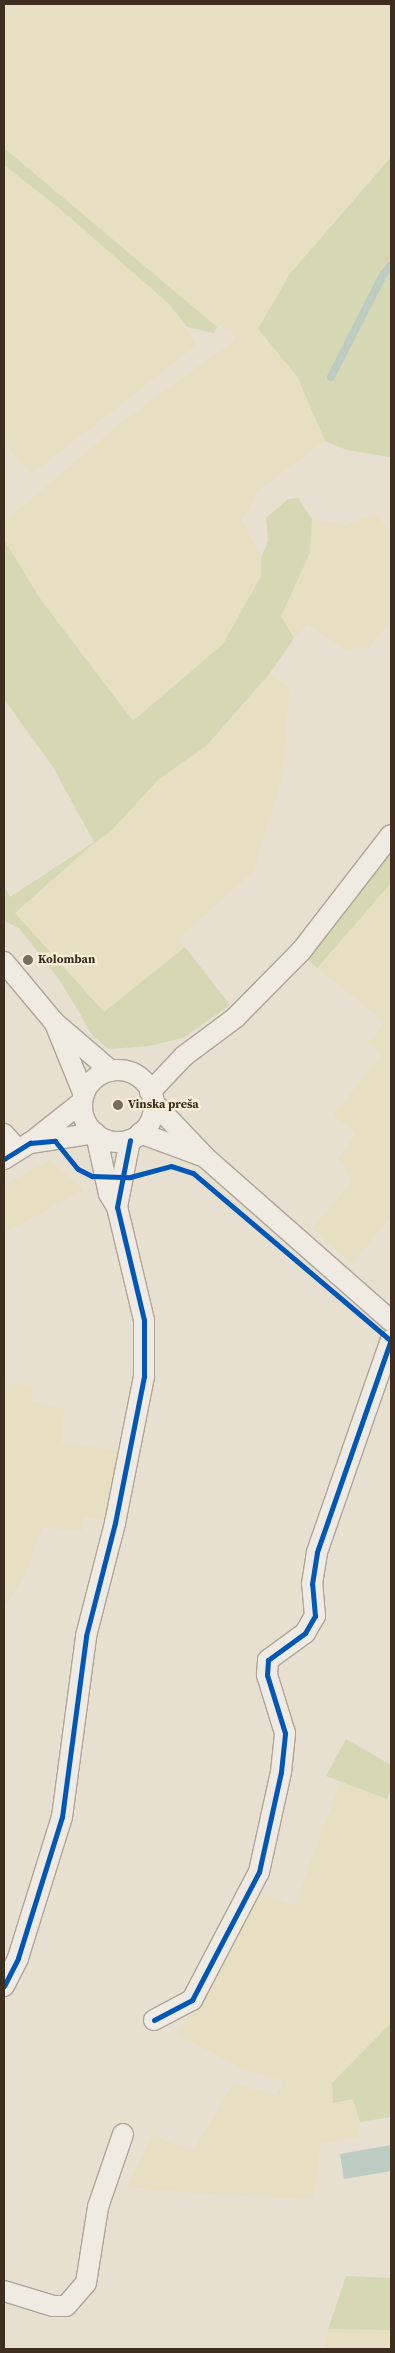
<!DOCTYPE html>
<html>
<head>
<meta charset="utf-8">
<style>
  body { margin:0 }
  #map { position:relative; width:395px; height:2353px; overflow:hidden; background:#e7e0d1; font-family:"Source Serif 4",serif }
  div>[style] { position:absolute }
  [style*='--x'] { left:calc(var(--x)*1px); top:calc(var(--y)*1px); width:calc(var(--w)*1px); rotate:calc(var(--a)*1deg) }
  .farmland>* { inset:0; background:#e6dfc2 }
  .green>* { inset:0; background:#d6d7b3 }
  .water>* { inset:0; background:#bcccc2 }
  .stream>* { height:8px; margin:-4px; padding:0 4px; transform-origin:4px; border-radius:4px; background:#bcccc2 }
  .roads { filter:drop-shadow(1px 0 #ada599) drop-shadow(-1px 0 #ada599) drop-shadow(0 1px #ada599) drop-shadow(0 -1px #ada599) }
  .street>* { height:20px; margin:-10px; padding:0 10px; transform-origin:10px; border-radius:10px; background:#efebe3 }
  .street>.ring { margin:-10px; padding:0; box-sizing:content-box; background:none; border:20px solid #efebe3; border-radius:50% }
  .cycleway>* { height:5px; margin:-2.5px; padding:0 2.5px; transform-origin:2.5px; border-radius:2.5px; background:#0057b8 }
  .dots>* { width:14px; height:14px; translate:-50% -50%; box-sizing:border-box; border:2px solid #f7eed8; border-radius:50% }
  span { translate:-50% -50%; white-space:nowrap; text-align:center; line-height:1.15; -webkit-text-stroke:4.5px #f7eed8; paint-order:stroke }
  .poi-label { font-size:12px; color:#3d2e20; font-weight:700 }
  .left { translate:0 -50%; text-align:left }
  .frame { position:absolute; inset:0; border:5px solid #3d2e20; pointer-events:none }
</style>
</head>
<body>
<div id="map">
  <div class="farmland">
    <i style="clip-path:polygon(4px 4px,391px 4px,391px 157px,289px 275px,258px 329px,297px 376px,325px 441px,258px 491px,242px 520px,261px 558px,261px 576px,223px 644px,133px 721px,41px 600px,4px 540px,4px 522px,120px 423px,236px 339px,230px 329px,217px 327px,4px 148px)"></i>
    <i style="clip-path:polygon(4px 165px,59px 208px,169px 304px,197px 345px,32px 474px,4px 443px)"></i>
    <i style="clip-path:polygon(375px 514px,391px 532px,391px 620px,369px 648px,344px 649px,308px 625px,294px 638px,281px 616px,310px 553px,312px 519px,344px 525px)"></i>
    <i style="clip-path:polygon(270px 673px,289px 689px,282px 779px,253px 872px,179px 938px,185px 947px,104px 1012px,14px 913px,94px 843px,111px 831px,159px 779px,206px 746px)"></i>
    <i style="clip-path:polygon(391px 883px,391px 1217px,352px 1264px,312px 1228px,351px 1183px,347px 1171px,338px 1159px,356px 1134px,333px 1115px,382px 1055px,368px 1043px,384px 1022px,317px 968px)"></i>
    <i style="clip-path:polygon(50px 1160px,84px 1190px,4px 1233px,4px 1185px)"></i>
    <i style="clip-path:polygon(4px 1383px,32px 1385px,32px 1402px,64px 1409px,62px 1443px,120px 1451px,108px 1520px,85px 1516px,82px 1531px,43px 1527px,24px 1577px,4px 1608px)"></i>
    <i style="clip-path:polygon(341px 1781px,391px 1801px,391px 2023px,374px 2041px,353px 2099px,360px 2122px,359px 2137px,321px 2143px,313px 2198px,213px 2195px,127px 2187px,152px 2135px,193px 2151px,233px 2084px,276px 2095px,282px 2081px,240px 2068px,177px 2034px,210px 1985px,259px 1892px,294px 1906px)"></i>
    <i style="clip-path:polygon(328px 2329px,391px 2330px,391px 2349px,325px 2349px)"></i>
  </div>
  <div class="green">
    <i style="clip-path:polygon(4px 148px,217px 327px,214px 333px,187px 327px,169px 304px,59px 208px,4px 165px)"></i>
    <i style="clip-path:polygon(391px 157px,391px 457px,389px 457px,347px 450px,325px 441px,297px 376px,258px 329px,289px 275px)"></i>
    <i style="clip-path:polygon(298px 498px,312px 519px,310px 553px,281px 616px,294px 638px,270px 673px,206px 746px,159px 779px,111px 831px,94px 843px,15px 913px,104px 1012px,185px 947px,230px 1005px,183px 1038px,149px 1046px,109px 1049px,93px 1036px,61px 982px,19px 928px,4px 921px,4px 886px,10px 897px,94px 842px,53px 767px,4px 699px,4px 540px,41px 600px,133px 721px,223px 644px,261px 576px,261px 558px,268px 541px,266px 518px,288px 499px)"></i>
    <i style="clip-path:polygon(391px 846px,391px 883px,317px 968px,305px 957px)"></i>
    <i style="clip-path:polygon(346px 1739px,391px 1765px,391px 1790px,387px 1799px,326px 1776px)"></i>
    <i style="clip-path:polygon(391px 2023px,391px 2117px,360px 2122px,353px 2099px,333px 2103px,332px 2083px)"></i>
    <i style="clip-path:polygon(346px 2276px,391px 2278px,391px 2330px,328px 2329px)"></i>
  </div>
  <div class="water">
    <i style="clip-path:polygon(391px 2145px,391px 2171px,344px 2179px,340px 2154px)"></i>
  </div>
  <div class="stream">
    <i style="--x:331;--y:377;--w:114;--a:-63"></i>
    <i style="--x:383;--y:275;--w:13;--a:-51"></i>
  </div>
  <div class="roads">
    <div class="street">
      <i style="--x:4;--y:962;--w:78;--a:50.2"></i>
      <i style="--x:54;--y:1022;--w:75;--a:40.7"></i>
      <i style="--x:56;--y:1026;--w:74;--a:67.9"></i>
      <i class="ring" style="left:82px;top:1070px;width:52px;height:52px"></i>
      <i style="--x:150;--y:1092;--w:50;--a:-46.6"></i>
      <i style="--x:184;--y:1056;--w:64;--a:-36.7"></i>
      <i style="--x:235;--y:1018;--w:95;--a:-45.4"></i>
      <i style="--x:302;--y:950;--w:145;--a:-52.3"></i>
      <i style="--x:153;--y:1102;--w:76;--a:46.6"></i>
      <i style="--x:205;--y:1157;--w:248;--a:41.4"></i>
      <i style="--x:140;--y:1133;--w:69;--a:20.3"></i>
      <i style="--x:4;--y:1134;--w:21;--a:49"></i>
      <i style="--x:96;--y:1134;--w:61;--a:77.8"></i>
      <i style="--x:109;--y:1194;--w:15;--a:58"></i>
      <i style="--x:30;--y:1143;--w:66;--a:-8.7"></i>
      <i style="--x:4;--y:1159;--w:31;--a:-32"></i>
      <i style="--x:30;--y:1143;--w:66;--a:-38.3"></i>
      <i style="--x:4;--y:1986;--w:31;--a:-63"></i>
      <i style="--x:18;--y:1958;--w:148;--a:-72.7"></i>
      <i style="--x:62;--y:1817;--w:183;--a:-82.4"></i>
      <i style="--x:86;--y:1636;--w:117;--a:-75.6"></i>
      <i style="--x:115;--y:1523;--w:150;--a:-78.8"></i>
      <i style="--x:144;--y:1376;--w:56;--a:-90"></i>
      <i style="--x:144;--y:1320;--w:116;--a:-103.4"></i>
      <i style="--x:117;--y:1207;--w:68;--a:-79"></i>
      <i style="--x:154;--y:2020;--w:43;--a:-27.8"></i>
      <i style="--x:192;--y:2000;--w:144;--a:-62.4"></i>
      <i style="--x:259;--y:1872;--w:102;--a:-77.6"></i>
      <i style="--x:281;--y:1772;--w:39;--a:-84"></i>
      <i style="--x:285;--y:1733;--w:61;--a:-107.2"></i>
      <i style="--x:267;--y:1675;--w:15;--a:-86"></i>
      <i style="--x:268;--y:1660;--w:46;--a:-36.1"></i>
      <i style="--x:305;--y:1633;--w:20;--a:-60"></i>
      <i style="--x:315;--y:1616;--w:32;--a:-95"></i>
      <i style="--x:312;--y:1584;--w:32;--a:-81"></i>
      <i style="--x:317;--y:1552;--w:225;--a:-70.8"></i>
      <i style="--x:4;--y:2291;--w:51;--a:17"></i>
      <i style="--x:53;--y:2306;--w:13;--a:0"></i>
      <i style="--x:66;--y:2306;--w:30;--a:-49"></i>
      <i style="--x:86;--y:2283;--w:77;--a:-81"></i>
      <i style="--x:98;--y:2207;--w:77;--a:-71.1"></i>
    </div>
  </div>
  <div class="cycleway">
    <i style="--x:4;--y:1159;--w:31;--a:-32"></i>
    <i style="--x:30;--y:1143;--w:25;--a:-5"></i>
    <i style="--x:55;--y:1141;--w:36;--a:51"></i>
    <i style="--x:78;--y:1169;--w:16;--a:27"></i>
    <i style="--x:92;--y:1176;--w:38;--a:2"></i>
    <i style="--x:130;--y:1177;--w:42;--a:-15"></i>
    <i style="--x:171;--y:1166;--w:23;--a:18"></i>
    <i style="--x:193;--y:1173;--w:260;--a:40.3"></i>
    <i style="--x:4;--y:1986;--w:31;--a:-63"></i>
    <i style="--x:18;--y:1958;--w:148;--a:-72.7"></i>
    <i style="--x:62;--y:1817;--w:183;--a:-82.4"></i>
    <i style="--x:86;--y:1636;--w:117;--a:-75.6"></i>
    <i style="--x:115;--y:1523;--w:150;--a:-78.8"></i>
    <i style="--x:144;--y:1376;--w:56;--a:-90"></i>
    <i style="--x:144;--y:1320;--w:116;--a:-103.4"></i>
    <i style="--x:117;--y:1207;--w:68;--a:-79"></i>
    <i style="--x:154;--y:2020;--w:43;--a:-27.8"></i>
    <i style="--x:192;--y:2000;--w:144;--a:-62.4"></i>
    <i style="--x:259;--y:1872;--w:102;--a:-77.6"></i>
    <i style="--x:281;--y:1772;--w:39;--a:-84"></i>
    <i style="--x:285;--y:1733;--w:61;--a:-107.2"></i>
    <i style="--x:267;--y:1675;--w:15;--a:-86"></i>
    <i style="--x:268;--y:1660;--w:46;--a:-36.1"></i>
    <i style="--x:305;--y:1633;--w:20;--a:-60"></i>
    <i style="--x:315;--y:1616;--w:32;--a:-95"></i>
    <i style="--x:312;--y:1584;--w:32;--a:-81"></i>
    <i style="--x:317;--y:1552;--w:225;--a:-70.8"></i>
  </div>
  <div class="dots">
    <i style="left:28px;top:960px;background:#786c5e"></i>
    <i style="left:118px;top:1105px;background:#786c5e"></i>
  </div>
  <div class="poi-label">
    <span class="left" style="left:38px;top:960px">Kolomban</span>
    <span class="left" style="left:128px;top:1105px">Vinska preša</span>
  </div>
  <div class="frame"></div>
</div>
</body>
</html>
